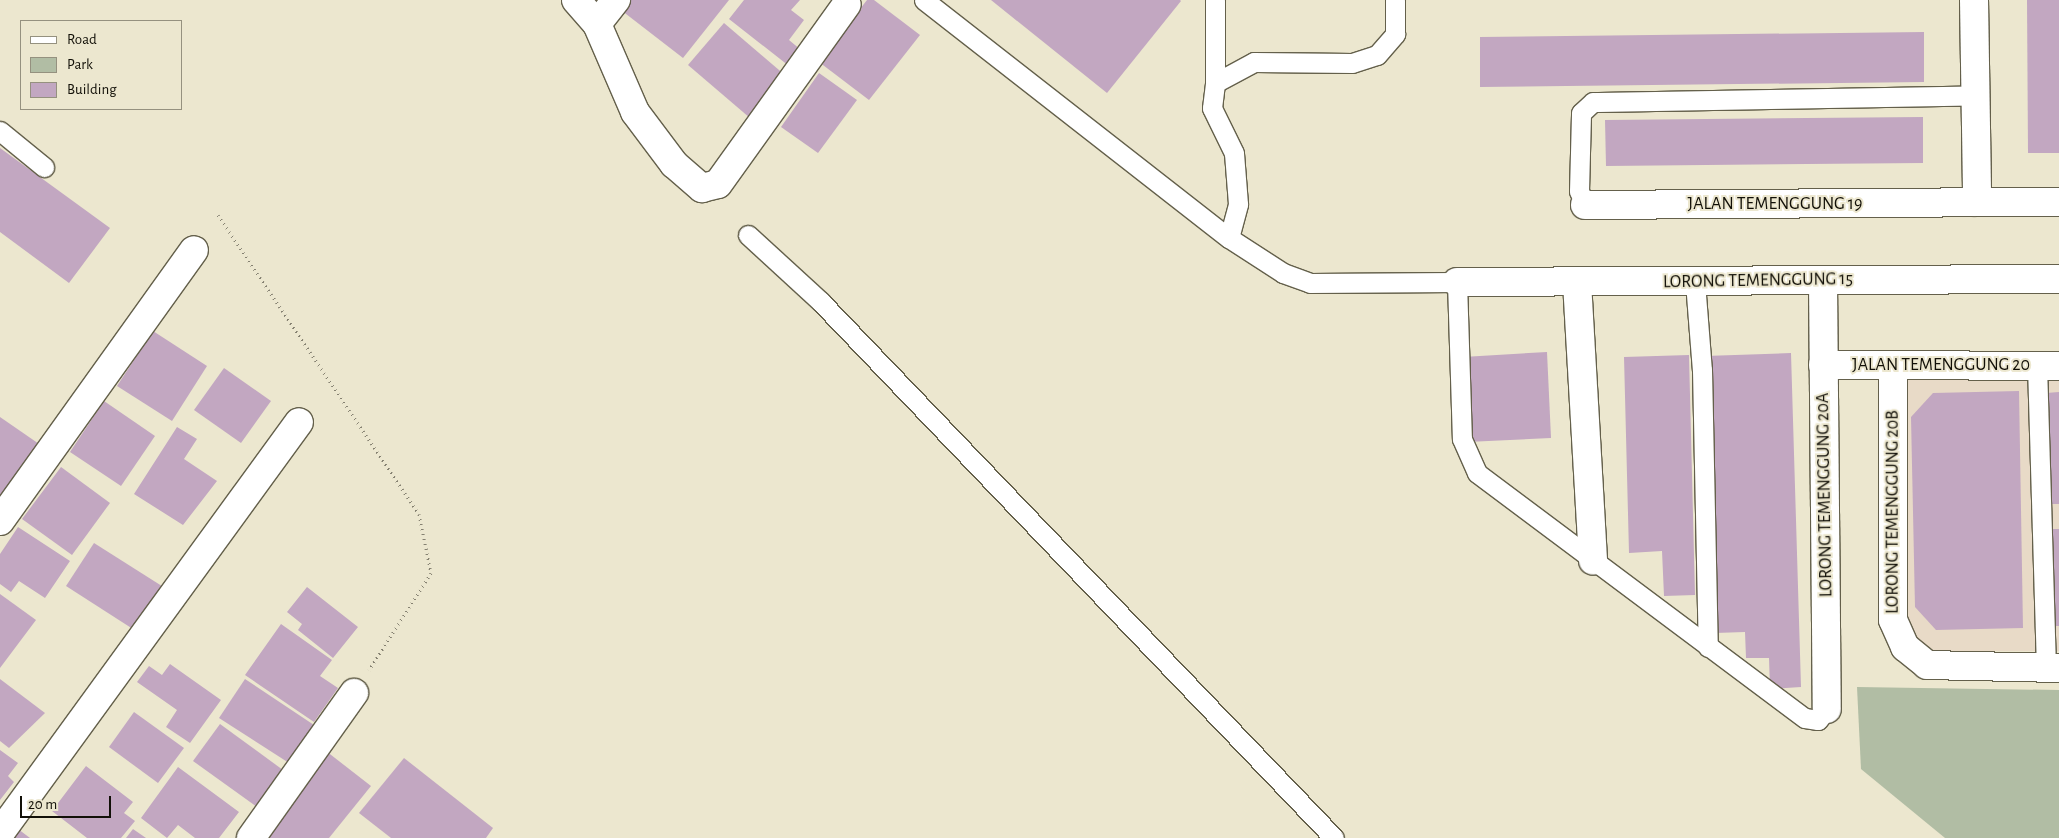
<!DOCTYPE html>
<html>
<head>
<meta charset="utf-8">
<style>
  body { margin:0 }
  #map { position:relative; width:2059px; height:838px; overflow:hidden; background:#ece7cf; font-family:"Alegreya Sans",sans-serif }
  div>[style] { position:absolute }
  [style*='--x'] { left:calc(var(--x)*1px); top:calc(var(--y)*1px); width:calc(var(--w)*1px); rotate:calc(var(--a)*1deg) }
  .commercial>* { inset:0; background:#e8dac7 }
  .green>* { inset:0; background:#b1bda4 }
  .building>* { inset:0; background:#c2a7c1 }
  .path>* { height:3px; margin-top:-1.5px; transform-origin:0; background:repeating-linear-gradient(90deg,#858171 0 1px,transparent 0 5px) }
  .roads { filter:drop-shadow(1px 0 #64604b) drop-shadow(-1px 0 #64604b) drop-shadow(0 1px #64604b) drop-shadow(0 -1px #64604b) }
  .lane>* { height:19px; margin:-9.5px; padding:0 9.5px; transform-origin:9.5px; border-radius:9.5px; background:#fff }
  .street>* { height:28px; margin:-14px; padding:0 14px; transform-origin:14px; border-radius:14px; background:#fff }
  span { translate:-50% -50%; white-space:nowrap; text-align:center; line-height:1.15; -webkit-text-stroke:4px #ece7cf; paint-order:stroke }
  .street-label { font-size:18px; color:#121008 }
  .legend { position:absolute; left:20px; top:20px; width:162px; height:90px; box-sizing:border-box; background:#ece7cf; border:1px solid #95917f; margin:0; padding:6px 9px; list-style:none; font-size:15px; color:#121008 }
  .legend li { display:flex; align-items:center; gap:10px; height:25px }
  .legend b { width:25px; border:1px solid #95917f }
  .scale { position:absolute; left:20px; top:796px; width:91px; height:22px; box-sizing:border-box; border:2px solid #121008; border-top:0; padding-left:6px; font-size:15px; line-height:18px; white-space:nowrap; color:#121008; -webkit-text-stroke:4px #ece7cf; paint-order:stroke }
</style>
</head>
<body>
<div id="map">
  <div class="commercial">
    <i style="clip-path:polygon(1904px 377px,2059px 379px,2059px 651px,1930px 651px,1914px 636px,1903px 614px)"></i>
  </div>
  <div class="green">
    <i style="clip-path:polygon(1857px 687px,2059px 690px,2059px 838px,1945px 838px,1861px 769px)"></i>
  </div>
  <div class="building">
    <i style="clip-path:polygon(623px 0,729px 0,683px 58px,617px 7px)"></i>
    <i style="clip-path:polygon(744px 0,800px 0,791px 10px,804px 20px,789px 40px,801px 50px,789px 66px,729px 19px)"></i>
    <i style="clip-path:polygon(867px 0,874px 0,920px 35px,869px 100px,819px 62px)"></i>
    <i style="clip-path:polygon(991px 0,1180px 0,1181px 1px,1107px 93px)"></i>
    <i style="clip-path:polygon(2027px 0,2059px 0,2059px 153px,2028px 153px)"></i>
    <i style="clip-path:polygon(724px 23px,786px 76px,750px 118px,688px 65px)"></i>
    <i style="clip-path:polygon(1924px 32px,1924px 82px,1480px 87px,1480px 37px)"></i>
    <i style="clip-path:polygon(819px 73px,857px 100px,818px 153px,781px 127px)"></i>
    <i style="clip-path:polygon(1923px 117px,1923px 163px,1606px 166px,1605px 120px)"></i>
    <i style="clip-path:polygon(0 148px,110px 228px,69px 283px,0 232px)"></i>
    <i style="clip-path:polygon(153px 331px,207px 366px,172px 421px,117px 386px)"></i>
    <i style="clip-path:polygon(1547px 352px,1551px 438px,1467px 442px,1463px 357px)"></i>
    <i style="clip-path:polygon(1791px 353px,1801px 687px,1770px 689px,1769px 658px,1746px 658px,1745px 632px,1715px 633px,1705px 356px)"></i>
    <i style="clip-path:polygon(1689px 355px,1695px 595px,1664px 596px,1662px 551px,1629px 553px,1624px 357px)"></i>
    <i style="clip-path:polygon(224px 368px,271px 401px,241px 443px,194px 410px)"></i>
    <i style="clip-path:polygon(2019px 391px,2023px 628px,1936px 630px,1915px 607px,1911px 417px,1933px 393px)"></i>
    <i style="clip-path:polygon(2059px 392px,2059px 504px,2048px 504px,2046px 393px)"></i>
    <i style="clip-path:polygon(104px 401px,155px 436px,121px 486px,70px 452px)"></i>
    <i style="clip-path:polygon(0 417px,42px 446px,0 501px)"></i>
    <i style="clip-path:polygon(177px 427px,197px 439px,184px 459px,217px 481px,183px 525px,134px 494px)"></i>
    <i style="clip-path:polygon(61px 467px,110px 503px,72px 555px,22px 519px)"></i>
    <i style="clip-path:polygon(18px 527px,70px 561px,45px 598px,19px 581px,11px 592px,0 584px,0 554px)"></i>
    <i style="clip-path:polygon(2048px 529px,2059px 529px,2059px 626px,2047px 626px)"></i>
    <i style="clip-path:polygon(94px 543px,165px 588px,136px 631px,66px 586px)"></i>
    <i style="clip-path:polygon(307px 587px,358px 627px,333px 658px,298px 630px,302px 624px,287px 612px)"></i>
    <i style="clip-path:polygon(0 594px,36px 620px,0 668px)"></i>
    <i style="clip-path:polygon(281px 624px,332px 660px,320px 676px,338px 688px,314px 722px,245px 675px)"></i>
    <i style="clip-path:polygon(170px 664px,221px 700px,190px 743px,166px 727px,177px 710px,137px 682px,149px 666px,162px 675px)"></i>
    <i style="clip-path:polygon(0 679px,45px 713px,9px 748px,0 741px)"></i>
    <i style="clip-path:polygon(245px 679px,314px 725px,289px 763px,219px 718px)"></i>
    <i style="clip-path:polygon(134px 712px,184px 748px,158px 783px,109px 747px)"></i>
    <i style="clip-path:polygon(220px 724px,283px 770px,257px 807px,193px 761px)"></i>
    <i style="clip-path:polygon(0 750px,18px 763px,8px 776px,14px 782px,0 800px)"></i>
    <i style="clip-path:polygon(326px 751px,371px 786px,329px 838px,258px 838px)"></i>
    <i style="clip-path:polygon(404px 758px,493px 828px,486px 838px,391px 838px,359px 813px)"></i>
    <i style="clip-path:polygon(86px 766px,133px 802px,124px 813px,135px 821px,121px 838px,87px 838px,52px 811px)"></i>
    <i style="clip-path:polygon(178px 767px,239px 812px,219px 838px,195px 838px,178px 825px,167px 838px,141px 818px)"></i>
    <i style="clip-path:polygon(18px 829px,30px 838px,12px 838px)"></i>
    <i style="clip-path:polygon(133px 829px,146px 838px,126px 838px)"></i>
  </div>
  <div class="path">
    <i style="--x:218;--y:215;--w:360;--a:56.1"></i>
    <i style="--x:419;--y:514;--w:60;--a:78.5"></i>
    <i style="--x:431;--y:573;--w:115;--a:122.6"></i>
  </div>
  <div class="roads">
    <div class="lane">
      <i style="--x:924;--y:0;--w:387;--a:38"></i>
      <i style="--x:1229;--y:238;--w:64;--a:32.9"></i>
      <i style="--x:1283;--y:273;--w:29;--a:20"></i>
      <i style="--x:1310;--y:283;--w:147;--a:-0.4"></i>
      <i style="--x:1457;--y:282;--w:157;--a:88.2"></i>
      <i style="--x:1462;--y:439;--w:37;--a:66"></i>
      <i style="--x:1477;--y:473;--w:409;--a:36.8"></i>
      <i style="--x:1805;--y:718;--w:13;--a:9"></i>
      <i style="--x:1818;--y:720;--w:14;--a:-51"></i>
      <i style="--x:1215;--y:83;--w:83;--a:-90"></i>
      <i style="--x:0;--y:131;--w:57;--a:39.3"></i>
      <i style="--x:1585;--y:205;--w:15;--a:-113"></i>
      <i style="--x:1579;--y:191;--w:78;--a:-88.5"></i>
      <i style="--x:1581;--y:113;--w:16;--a:-43"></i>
      <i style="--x:1593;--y:102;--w:383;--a:-1"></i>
      <i style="--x:748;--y:235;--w:98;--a:42.5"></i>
      <i style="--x:820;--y:301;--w:743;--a:46.25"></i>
      <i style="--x:1229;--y:238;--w:35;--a:-75"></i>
      <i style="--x:1238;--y:204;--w:51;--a:-94.5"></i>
      <i style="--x:1234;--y:153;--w:50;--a:-116.1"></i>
      <i style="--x:1212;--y:108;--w:25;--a:-83"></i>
      <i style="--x:1215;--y:83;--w:44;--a:-28.3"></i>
      <i style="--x:1254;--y:62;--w:98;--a:0.6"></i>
      <i style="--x:1352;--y:63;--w:26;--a:-18"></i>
      <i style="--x:1377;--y:55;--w:28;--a:-49"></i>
      <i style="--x:1395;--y:34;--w:34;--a:-90"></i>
      <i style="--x:1695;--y:282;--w:88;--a:85.5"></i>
      <i style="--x:1702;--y:370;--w:277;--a:88.8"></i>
      <i style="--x:2037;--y:365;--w:303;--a:88.3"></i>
    </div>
    <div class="street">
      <i style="--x:576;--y:0;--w:32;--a:49"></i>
      <i style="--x:597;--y:24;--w:96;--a:66.6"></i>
      <i style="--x:635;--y:112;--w:65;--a:53.1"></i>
      <i style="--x:674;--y:164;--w:37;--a:41"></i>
      <i style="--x:702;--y:188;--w:16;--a:-14"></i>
      <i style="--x:718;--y:184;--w:221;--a:-54.4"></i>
      <i style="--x:1974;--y:0;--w:202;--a:89.1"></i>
      <i style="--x:597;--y:24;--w:31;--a:-52"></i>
      <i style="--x:1585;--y:205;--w:474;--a:-0.4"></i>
      <i style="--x:1823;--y:280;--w:429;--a:89.5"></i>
      <i style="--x:1457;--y:282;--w:602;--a:-0.29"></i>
      <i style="--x:1577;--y:282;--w:279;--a:86.7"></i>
      <i style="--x:1823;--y:365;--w:236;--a:0.2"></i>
      <i style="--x:1893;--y:365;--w:255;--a:90"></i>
      <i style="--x:1893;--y:620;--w:30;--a:66"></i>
      <i style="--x:1905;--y:647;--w:28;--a:39"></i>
      <i style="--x:1927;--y:665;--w:132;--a:1.3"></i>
      <i style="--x:0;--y:521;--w:333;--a:-54.4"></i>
      <i style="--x:0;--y:833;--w:508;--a:-53.96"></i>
      <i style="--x:251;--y:838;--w:178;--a:-54.6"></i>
    </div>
  </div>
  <div class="street-label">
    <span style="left:1775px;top:204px">JALAN TEMENGGUNG 19</span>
    <span style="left:1758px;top:281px;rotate:-1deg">LORONG TEMENGGUNG 15</span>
    <span style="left:1941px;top:365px">JALAN TEMENGGUNG 20</span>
    <span style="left:1825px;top:495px;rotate:-91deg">LORONG TEMENGGUNG 20A</span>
    <span style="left:1893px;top:512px;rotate:-90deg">LORONG TEMENGGUNG 20B</span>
  </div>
  <ul class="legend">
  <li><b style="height:6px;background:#fff"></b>Road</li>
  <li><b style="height:14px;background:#b1bda4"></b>Park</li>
  <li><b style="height:14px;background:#c2a7c1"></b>Building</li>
  </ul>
  <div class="scale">20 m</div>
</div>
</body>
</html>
